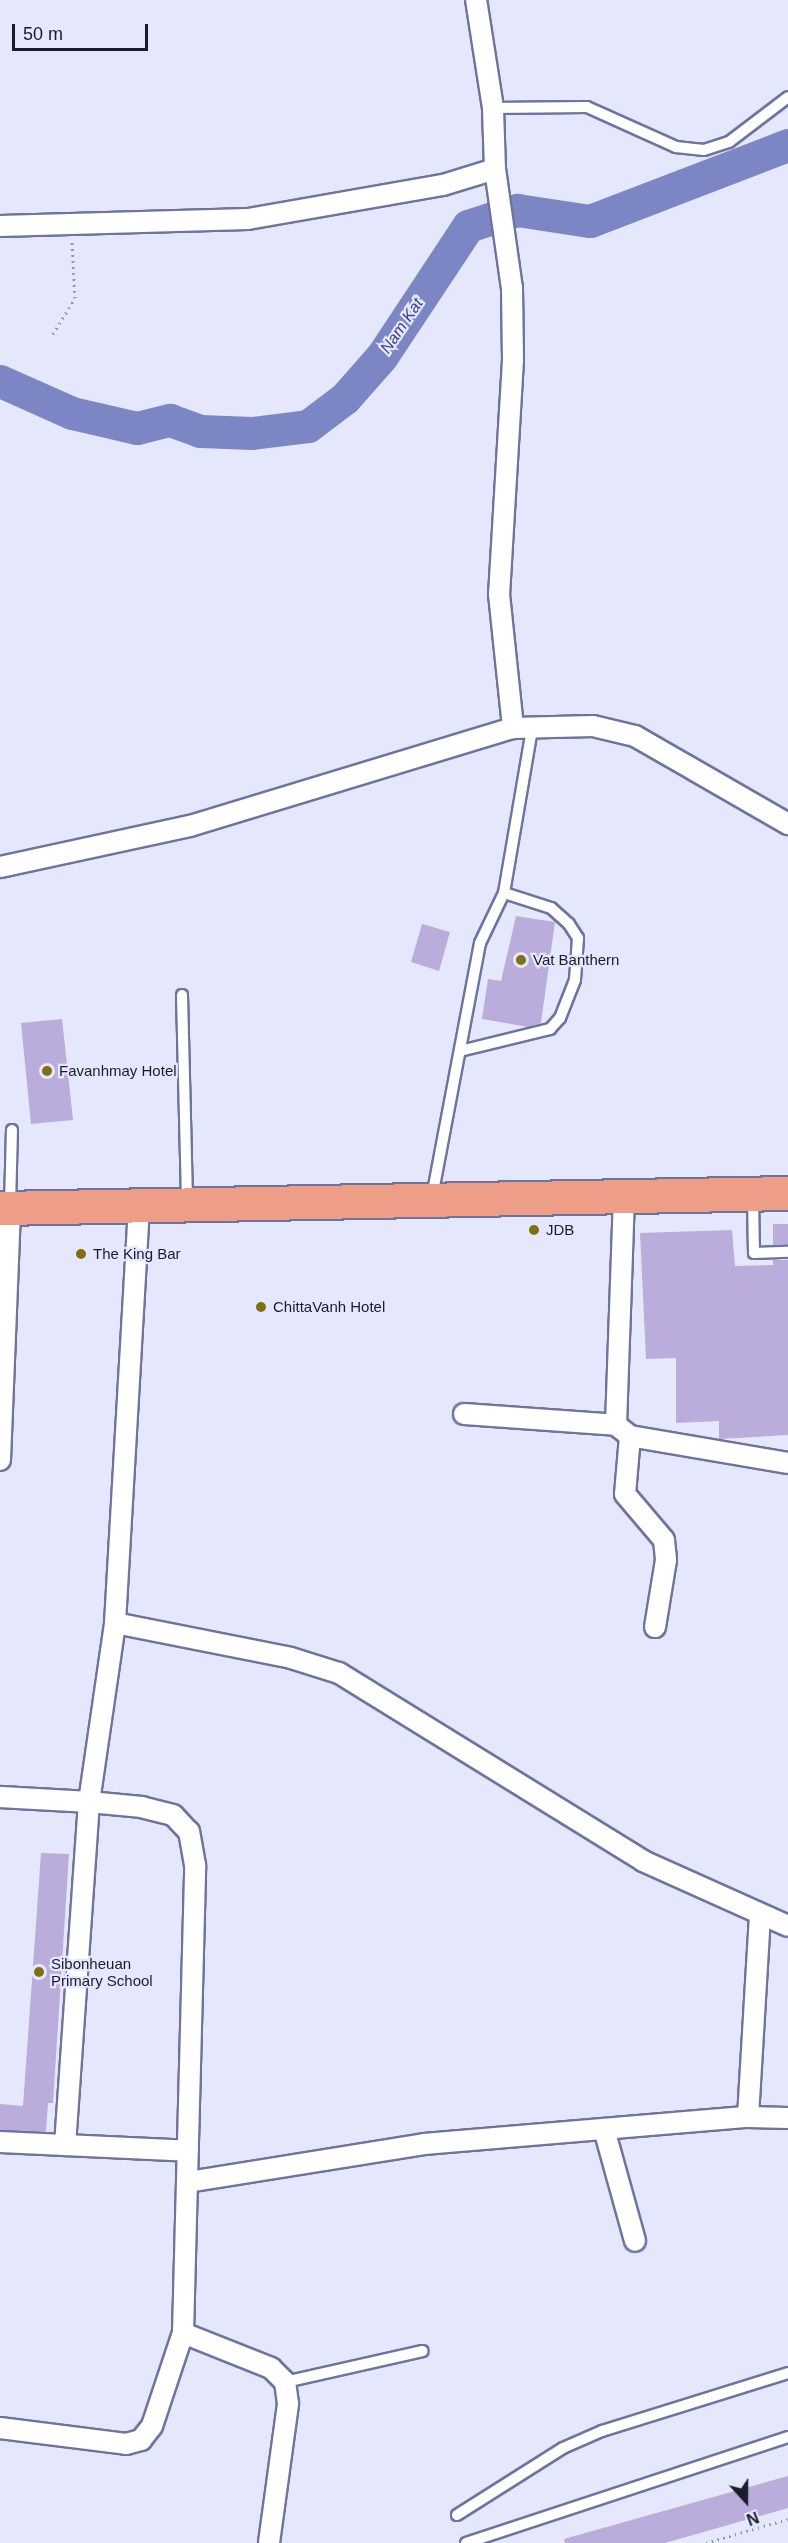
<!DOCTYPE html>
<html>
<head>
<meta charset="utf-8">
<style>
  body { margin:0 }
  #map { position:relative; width:788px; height:2543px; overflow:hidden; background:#e5e8fc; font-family:Arial,sans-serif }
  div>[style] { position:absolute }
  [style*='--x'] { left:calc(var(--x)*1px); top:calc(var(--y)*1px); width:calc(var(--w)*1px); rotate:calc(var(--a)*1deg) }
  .river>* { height:33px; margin:-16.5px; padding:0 16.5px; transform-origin:16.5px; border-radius:16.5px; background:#7d86c4 }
  .building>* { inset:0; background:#baaddb }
  .path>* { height:3px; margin-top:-1.5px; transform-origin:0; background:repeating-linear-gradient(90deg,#9497aa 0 1.5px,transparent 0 6px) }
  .roads { filter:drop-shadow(2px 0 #6d749f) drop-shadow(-2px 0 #6d749f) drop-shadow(0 2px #6d749f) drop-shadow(0 -2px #6d749f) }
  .service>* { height:10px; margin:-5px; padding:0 5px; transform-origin:5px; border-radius:5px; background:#fff }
  .minor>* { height:20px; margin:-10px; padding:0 10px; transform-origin:10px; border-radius:10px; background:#fff }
  .trunk>* { height:33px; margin:-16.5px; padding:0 16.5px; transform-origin:16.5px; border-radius:16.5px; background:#ee9e87 }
  .dots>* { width:16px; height:16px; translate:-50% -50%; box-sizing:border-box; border:3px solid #e5e8fc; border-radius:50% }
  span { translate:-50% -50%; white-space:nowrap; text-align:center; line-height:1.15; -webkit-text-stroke:4.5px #e5e8fc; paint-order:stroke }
  .poi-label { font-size:15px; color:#191c2d }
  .left { translate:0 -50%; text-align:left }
  .water-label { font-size:16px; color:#3c408c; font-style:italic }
  .north { position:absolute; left:716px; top:2471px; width:60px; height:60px; -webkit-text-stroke:4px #e5e8fc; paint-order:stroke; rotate:159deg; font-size:16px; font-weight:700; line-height:24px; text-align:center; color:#191c2d }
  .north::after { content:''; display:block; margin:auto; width:21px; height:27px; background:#191c2d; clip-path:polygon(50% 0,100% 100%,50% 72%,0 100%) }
  .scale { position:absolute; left:12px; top:24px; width:136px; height:27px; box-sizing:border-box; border:3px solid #191c2d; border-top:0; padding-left:8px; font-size:18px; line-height:21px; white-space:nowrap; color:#191c2d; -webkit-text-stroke:4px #e5e8fc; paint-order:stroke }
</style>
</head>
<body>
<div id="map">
  <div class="river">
    <i style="--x:0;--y:381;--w:79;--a:24"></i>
    <i style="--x:72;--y:413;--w:67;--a:13"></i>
    <i style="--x:137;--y:428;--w:34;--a:-14"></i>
    <i style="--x:170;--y:420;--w:32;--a:20"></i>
    <i style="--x:200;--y:431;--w:52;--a:2.2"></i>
    <i style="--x:252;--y:433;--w:56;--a:-7.1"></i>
    <i style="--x:308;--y:426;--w:46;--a:-37.1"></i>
    <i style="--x:345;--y:398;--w:56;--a:-48.6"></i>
    <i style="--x:382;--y:356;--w:156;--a:-56.5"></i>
    <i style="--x:468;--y:226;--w:52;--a:-18.1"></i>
    <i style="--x:517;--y:210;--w:74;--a:8.6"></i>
    <i style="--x:590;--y:221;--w:212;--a:-21"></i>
  </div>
  <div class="building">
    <i style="clip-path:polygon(516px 916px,555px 922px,541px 1023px,528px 1027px,482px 1019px,488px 979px,501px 981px)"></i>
    <i style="clip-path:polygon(422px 924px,450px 932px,439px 971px,411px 962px)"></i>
    <i style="clip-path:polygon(62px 1019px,73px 1120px,31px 1124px,21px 1023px)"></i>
    <i style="clip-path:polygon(773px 1224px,788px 1224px,788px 1245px,773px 1245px)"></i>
    <i style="clip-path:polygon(732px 1230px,735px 1266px,773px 1265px,773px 1260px,788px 1260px,788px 1435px,719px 1439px,719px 1421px,676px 1423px,676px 1358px,646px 1359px,640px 1233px)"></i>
    <i style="clip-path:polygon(41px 1853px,69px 1854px,53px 2103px,48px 2103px,46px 2132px,0 2130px,0 2104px,23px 2106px)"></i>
    <i style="clip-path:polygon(788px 2476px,788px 2508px,665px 2543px,565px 2543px,564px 2539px)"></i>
  </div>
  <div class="path">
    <i style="--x:53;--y:334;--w:42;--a:-58.6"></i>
    <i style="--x:75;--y:298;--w:57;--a:-93"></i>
    <i style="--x:706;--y:2543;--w:85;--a:-16.3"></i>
  </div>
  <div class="roads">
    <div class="service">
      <i style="--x:493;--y:108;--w:94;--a:-0.6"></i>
      <i style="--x:587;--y:107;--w:98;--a:24.2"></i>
      <i style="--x:676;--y:147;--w:28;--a:6"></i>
      <i style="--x:704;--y:150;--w:26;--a:-18"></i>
      <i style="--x:729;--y:142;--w:74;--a:-37.3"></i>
      <i style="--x:182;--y:995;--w:207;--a:88.6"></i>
      <i style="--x:460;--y:1051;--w:93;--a:-13.7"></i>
      <i style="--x:550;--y:1029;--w:15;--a:-48"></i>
      <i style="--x:560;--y:1018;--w:41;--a:-68.5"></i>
      <i style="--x:575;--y:980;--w:42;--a:-85.9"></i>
      <i style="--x:578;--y:938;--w:17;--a:-123"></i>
      <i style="--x:569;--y:924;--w:24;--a:-138"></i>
      <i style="--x:551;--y:908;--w:49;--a:-162.3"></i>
      <i style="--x:432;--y:1197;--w:258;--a:-79.3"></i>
      <i style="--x:480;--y:943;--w:55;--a:-64.4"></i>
      <i style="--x:504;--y:893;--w:166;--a:-80.3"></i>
      <i style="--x:753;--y:1197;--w:56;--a:89"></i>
      <i style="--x:754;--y:1253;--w:34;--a:-2"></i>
      <i style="--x:10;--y:1205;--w:75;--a:-88.5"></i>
      <i style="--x:285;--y:2382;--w:141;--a:-12.7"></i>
      <i style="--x:457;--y:2515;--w:125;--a:-32.3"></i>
      <i style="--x:563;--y:2448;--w:43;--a:-23.6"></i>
      <i style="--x:602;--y:2431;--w:195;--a:-17.3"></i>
      <i style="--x:466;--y:2543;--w:339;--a:-18.2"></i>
    </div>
    <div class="minor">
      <i style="--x:495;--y:169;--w:120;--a:81.9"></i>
      <i style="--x:512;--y:288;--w:72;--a:89.2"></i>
      <i style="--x:513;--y:360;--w:234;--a:93.4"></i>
      <i style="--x:499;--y:594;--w:135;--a:84"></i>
      <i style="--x:0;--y:226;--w:248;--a:-1.6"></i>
      <i style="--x:248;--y:219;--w:198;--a:-9.9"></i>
      <i style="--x:443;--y:185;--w:54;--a:-17.1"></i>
      <i style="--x:495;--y:169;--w:61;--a:-91.9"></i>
      <i style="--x:493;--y:108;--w:109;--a:-98.9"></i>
      <i style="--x:0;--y:867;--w:194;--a:-12.2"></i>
      <i style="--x:190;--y:826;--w:338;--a:-16.9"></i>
      <i style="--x:513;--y:728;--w:80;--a:-1.4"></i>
      <i style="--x:593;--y:726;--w:43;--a:13.4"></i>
      <i style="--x:635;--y:736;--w:177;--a:29.9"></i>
      <i style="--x:624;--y:1196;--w:229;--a:92"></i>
      <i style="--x:616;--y:1425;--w:18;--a:38"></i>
      <i style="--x:630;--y:1436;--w:160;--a:9.7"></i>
      <i style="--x:464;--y:1414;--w:152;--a:4.1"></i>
      <i style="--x:630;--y:1436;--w:58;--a:94.9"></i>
      <i style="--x:625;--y:1494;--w:60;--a:49.7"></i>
      <i style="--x:664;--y:1540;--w:20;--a:84"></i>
      <i style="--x:666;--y:1560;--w:68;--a:99.3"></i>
      <i style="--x:0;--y:1460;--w:252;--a:-87.7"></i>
      <i style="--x:115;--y:1623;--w:179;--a:11.2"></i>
      <i style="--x:291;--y:1658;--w:50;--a:17.4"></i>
      <i style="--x:339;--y:1673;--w:357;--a:31.7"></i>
      <i style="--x:643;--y:1861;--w:159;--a:24.1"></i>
      <i style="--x:0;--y:1797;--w:89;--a:3.2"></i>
      <i style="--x:89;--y:1802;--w:344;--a:94"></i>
      <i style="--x:748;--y:2117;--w:202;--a:-86.6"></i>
      <i style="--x:604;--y:2129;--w:116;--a:74.5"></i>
      <i style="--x:0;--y:2142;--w:188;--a:2.7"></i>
      <i style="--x:188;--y:2182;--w:239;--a:-9.1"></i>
      <i style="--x:424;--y:2144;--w:325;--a:-4.8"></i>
      <i style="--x:748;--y:2117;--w:40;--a:1.4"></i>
      <i style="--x:183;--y:2333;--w:95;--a:21.7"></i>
      <i style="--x:271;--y:2368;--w:20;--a:45"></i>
      <i style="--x:285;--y:2382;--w:22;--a:82"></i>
      <i style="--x:288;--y:2404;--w:140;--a:97.8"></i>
      <i style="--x:0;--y:2428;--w:127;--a:7.2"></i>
      <i style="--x:126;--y:2444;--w:16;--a:-15"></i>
      <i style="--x:141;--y:2440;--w:18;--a:-52"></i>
      <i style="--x:152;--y:2426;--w:98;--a:-71.6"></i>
      <i style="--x:183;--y:2333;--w:468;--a:-88.5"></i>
      <i style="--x:195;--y:1865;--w:34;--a:-100"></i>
      <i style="--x:189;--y:1832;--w:23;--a:-133"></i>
      <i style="--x:173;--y:1815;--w:32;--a:-166"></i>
      <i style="--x:142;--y:1807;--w:53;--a:-174.6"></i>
      <i style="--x:89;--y:1802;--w:181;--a:-81.7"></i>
      <i style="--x:115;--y:1623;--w:418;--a:-86.7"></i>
    </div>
    <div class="trunk">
      <i style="--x:0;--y:1208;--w:788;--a:-1.09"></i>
    </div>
  </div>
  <div class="dots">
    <i style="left:521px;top:960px;background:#81700e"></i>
    <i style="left:47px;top:1071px;background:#81700e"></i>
    <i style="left:534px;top:1230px;background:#81700e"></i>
    <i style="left:81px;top:1254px;background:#81700e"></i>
    <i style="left:261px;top:1307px;background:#81700e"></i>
    <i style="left:39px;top:1972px;background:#81700e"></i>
  </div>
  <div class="poi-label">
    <span class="left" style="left:533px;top:960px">Vat Banthern</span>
    <span class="left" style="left:59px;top:1071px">Favanhmay Hotel</span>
    <span class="left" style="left:546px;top:1230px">JDB</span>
    <span class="left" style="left:93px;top:1254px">The King Bar</span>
    <span class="left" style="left:273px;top:1307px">ChittaVanh Hotel</span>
    <span class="left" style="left:51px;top:1972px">Sibonheuan<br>Primary School</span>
  </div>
  <div class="water-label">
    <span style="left:402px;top:326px;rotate:-56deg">Nam Kat</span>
  </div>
  <div class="north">N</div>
  <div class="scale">50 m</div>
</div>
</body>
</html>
